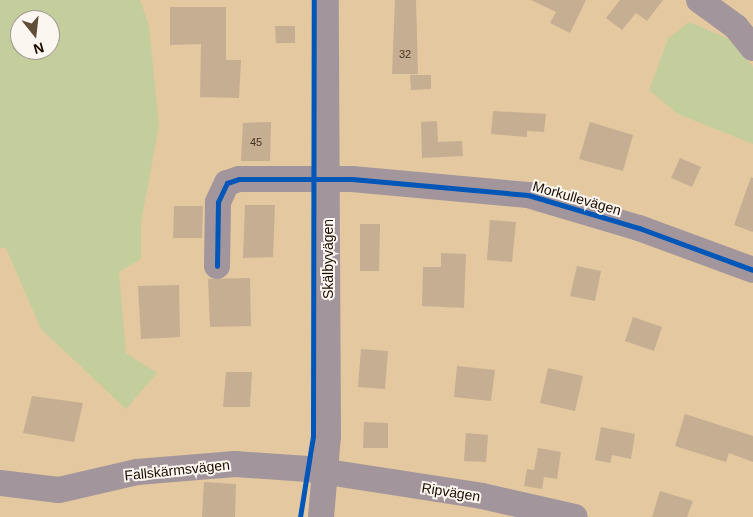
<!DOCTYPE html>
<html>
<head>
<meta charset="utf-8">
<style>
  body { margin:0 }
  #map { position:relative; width:753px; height:517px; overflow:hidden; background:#e3c8a0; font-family:Arial,sans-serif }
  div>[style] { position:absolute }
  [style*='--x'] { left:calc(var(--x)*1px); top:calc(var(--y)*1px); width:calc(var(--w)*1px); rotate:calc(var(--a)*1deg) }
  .green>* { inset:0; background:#c4ce9c }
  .building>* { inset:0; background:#c6ae92 }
  .minor>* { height:26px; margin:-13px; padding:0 13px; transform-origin:13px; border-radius:13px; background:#a2959c }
  .cycleway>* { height:5px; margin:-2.5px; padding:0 2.5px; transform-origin:2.5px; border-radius:2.5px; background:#0057b8 }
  span { translate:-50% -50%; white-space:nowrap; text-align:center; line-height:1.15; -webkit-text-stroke:4px #fbf6f0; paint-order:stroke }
  .number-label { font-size:11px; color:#453524 }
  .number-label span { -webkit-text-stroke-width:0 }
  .street-label { font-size:14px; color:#1a0d00 }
  .north { position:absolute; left:10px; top:10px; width:50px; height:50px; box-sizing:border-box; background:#fbf6f0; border:1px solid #a19990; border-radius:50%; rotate:164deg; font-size:14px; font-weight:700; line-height:20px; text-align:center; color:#1a0d00 }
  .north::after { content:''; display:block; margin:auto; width:18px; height:22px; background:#604e38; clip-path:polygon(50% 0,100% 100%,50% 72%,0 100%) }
</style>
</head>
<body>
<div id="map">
  <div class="green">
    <i style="clip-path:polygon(evenodd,0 0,140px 0,149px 26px,159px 125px,141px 223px,141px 259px,119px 272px,126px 353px,157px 373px,126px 409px,41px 329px,6px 248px,0 248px,0 0,20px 20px,50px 20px,50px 50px,20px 50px,20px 20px)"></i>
    <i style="clip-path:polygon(689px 22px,729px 39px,753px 67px,753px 144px,678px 114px,649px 90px,668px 39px)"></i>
  </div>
  <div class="building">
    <i style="clip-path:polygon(395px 0,416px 0,418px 74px,392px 74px)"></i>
    <i style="clip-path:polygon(531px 0,586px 0,570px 33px,550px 23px,556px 12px)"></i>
    <i style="clip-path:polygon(620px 0,663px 0,647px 21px,636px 13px,622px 30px,606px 18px)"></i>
    <i style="clip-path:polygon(170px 7px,226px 7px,226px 60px,241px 60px,239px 98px,200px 97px,201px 44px,170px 45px)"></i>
    <i style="clip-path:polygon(275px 26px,295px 26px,295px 43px,276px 43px)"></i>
    <i style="clip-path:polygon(410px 75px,431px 75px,431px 89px,411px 90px)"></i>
    <i style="clip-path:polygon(493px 111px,546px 114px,544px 132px,527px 131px,527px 137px,491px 134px)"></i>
    <i style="clip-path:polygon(437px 121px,438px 142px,462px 141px,463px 156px,422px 158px,421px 122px)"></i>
    <i style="clip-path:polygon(271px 122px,270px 161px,241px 161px,243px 123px)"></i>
    <i style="clip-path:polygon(590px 122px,633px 135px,623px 171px,579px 159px)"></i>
    <i style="clip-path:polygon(680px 158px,701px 167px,692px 187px,671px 178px)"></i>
    <i style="clip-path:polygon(751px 177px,753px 178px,753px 232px,734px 225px)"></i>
    <i style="clip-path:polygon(245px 205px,275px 205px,273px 257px,243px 258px)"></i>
    <i style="clip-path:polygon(174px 206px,203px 206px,202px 238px,173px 238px)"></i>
    <i style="clip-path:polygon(490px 220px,516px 222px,512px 262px,487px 260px)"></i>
    <i style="clip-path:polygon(360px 224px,380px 224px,379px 271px,360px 271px)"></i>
    <i style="clip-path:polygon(441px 253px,466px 254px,464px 308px,422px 306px,423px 267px,441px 267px)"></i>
    <i style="clip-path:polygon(577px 266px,601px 271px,595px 301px,570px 296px)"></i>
    <i style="clip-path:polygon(250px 278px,251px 326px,210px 327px,208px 279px)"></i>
    <i style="clip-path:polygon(179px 285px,180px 337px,141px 339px,138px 286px)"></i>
    <i style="clip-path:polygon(633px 317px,662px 327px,654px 351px,625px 341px)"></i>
    <i style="clip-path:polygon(361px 349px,388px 351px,385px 389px,358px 387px)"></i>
    <i style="clip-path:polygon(457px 366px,495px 370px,491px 401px,454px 397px)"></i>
    <i style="clip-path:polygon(548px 368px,583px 376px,575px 411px,540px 403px)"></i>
    <i style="clip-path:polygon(226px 372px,252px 372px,250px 407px,223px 407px)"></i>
    <i style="clip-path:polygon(32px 396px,83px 403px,74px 442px,23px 433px)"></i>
    <i style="clip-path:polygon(685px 414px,753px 436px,753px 462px,729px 453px,726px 462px,675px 446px)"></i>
    <i style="clip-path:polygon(364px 422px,388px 423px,388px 448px,363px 448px)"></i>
    <i style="clip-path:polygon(601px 427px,635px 434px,631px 459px,612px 455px,610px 463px,595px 460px)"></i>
    <i style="clip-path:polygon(466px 433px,488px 435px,486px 462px,464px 461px)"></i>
    <i style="clip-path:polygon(538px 448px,561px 452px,557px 479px,544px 477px,542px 489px,524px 486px,527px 469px,534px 470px)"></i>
    <i style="clip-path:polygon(204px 482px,236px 484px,235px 517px,202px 517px)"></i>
    <i style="clip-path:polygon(660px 491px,693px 501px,687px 517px,652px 517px)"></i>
  </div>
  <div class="minor">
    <i style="--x:699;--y:0;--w:46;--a:36.1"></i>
    <i style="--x:736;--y:27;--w:27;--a:51"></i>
    <i style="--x:217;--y:266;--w:64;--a:-89.1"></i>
    <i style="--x:218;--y:202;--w:21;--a:-65"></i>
    <i style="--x:227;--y:183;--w:13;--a:-18"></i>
    <i style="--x:239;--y:179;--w:113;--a:0"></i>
    <i style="--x:352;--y:179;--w:177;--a:5.2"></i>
    <i style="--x:528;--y:195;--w:116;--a:16.6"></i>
    <i style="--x:639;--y:228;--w:121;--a:20.2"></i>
    <i style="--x:0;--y:483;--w:59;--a:6.8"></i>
    <i style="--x:59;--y:490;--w:80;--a:-13"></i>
    <i style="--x:137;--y:472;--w:98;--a:-4.7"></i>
    <i style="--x:235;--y:464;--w:73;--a:3.9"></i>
    <i style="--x:308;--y:469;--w:176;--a:8.8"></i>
    <i style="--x:482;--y:496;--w:95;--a:12.7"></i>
    <i style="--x:321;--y:517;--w:81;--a:-85.1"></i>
    <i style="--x:328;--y:436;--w:436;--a:-90.3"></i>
  </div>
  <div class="cycleway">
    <i style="--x:217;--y:266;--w:64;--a:-89.1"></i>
    <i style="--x:218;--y:202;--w:21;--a:-65"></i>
    <i style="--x:227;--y:183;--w:13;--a:-18"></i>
    <i style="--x:239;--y:179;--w:113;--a:0"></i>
    <i style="--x:352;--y:179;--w:177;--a:5.2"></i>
    <i style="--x:528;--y:195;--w:116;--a:16.6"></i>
    <i style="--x:639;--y:228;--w:121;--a:20.2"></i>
    <i style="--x:300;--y:517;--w:82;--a:-80.9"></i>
    <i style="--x:313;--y:436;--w:436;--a:-89.9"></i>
  </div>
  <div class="number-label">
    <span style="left:405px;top:54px">32</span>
    <span style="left:256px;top:142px">45</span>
  </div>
  <div class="street-label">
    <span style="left:577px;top:198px;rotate:16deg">Morkullevägen</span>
    <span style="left:328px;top:259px;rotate:-90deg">Skälbyvägen</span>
    <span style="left:177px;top:470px;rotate:-6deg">Fallskärmsvägen</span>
    <span style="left:451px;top:492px;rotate:9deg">Ripvägen</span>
  </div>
  <div class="north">N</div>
</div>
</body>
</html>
